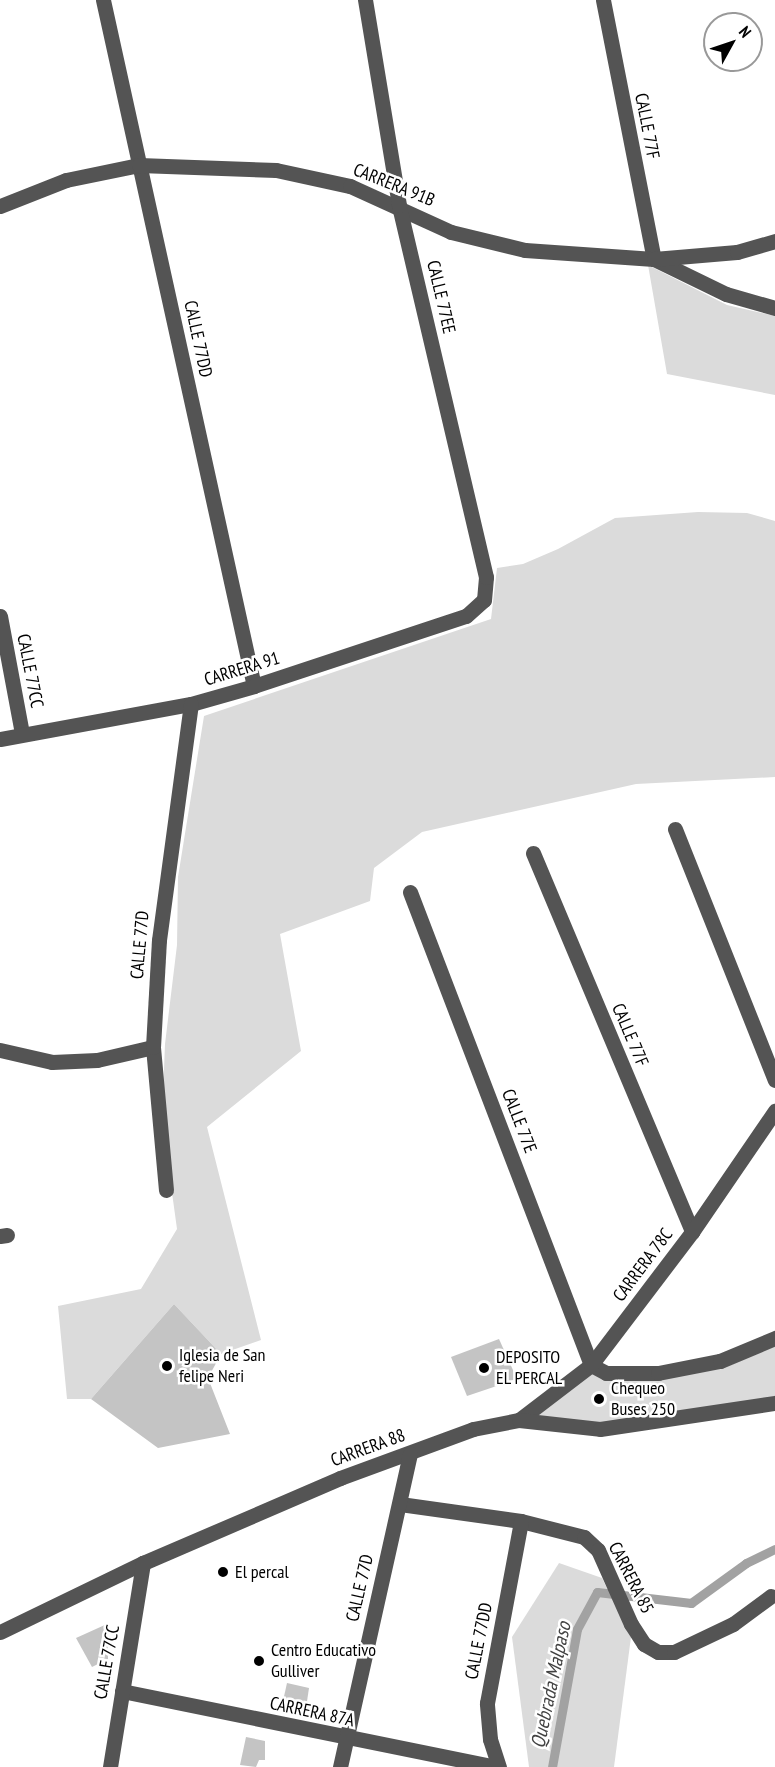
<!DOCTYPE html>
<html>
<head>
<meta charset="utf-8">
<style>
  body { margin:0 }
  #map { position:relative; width:775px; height:1767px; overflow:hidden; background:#fff; font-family:"PT Sans Narrow",sans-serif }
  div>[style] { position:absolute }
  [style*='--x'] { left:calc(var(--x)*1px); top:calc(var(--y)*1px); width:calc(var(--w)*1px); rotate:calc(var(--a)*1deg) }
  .green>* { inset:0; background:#dbdbdb }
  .stream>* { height:9px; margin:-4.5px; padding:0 4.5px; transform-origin:4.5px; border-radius:4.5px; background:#a2a2a2 }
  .building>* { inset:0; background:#c4c4c4 }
  .minor>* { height:15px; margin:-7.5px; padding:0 7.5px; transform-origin:7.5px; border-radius:7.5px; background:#545454 }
  .dots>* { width:16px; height:16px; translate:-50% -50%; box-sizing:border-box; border:3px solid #fff; border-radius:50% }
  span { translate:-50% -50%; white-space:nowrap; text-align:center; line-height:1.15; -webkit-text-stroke:5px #fff; paint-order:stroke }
  .street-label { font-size:18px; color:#000 }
  .poi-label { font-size:18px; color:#000 }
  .left { translate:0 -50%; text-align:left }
  .water-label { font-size:20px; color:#434343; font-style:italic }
  .north { position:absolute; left:703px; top:12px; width:60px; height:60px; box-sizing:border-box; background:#fff; border:2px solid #999; border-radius:50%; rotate:50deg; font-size:16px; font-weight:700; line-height:24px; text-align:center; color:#000 }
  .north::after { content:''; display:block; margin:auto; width:21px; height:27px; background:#000; clip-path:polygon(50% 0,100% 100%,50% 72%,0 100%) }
</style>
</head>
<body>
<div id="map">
  <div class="green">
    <i style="clip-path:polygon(648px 265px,727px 305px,775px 316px,775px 395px,667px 374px)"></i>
    <i style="clip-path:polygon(698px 512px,747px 513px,775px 521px,775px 777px,636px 784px,422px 832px,374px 868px,370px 901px,280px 934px,301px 1051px,207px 1127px,261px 1340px,221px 1354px,174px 1304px,91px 1399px,67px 1399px,58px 1306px,141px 1289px,177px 1229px,162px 1120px,165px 1044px,177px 945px,178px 877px,204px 716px,491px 619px,497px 568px,523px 564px,558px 549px,615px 518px)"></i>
    <i style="clip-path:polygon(775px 1338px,775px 1403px,625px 1427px,519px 1420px,591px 1365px,658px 1373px)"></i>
    <i style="clip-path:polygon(559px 1563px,602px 1578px,631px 1637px,614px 1767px,529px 1767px,512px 1637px)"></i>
  </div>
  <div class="stream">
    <i style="--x:552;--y:1767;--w:140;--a:-79.7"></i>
    <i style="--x:577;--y:1629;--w:42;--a:-61.6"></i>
    <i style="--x:597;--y:1592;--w:95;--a:6.7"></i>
    <i style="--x:691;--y:1603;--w:68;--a:-36"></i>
    <i style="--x:746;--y:1563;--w:32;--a:-26"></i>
  </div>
  <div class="building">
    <i style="clip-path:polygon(174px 1304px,221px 1354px,208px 1378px,230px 1434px,158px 1448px,91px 1399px)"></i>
    <i style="clip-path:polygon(499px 1339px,517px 1379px,467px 1396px,451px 1357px)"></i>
    <i style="clip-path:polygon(107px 1624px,108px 1659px,92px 1667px,76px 1638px)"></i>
    <i style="clip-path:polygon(287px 1683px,309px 1688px,306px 1708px,283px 1701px)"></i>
    <i style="clip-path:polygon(246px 1737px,265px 1741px,265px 1760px,259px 1760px,256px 1767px,240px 1765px)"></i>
  </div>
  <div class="minor">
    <i style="--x:103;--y:0;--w:702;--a:77.59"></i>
    <i style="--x:603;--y:0;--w:264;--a:78.9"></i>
    <i style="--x:654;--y:259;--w:80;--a:25.9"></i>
    <i style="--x:726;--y:294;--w:51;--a:15.9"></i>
    <i style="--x:0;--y:206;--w:71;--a:-21.5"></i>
    <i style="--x:66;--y:180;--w:75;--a:-11.6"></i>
    <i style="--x:139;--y:165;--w:137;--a:2.1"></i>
    <i style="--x:276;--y:170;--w:76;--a:12.2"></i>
    <i style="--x:350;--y:186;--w:111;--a:24.5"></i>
    <i style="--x:451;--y:232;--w:76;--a:13.7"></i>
    <i style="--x:525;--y:250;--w:129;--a:4"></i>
    <i style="--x:654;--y:259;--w:83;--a:-4.8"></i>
    <i style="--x:737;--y:252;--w:40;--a:-16"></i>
    <i style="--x:0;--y:616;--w:119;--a:79.4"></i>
    <i style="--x:0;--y:739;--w:194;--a:-10.4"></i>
    <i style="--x:191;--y:704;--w:66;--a:-15.9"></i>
    <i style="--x:254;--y:686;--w:223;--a:-18.3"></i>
    <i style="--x:466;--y:616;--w:24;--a:-42"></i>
    <i style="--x:484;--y:600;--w:23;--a:-85"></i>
    <i style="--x:486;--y:577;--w:382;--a:-103.2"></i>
    <i style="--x:399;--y:205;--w:208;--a:-99.4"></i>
    <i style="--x:675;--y:829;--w:270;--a:68.3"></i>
    <i style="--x:533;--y:853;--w:411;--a:67.2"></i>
    <i style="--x:410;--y:892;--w:506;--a:69.06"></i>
    <i style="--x:591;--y:1365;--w:17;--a:28"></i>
    <i style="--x:606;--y:1373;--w:52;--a:0"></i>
    <i style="--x:658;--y:1373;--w:63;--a:-11"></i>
    <i style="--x:720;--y:1361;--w:60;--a:-22.7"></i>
    <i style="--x:0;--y:1050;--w:53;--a:13"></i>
    <i style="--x:52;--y:1062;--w:45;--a:-2.5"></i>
    <i style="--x:97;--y:1060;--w:57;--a:-13.1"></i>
    <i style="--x:166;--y:1190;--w:144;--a:-95.2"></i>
    <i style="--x:153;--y:1047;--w:107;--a:-86.8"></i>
    <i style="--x:159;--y:940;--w:238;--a:-82.3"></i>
    <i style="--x:0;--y:1236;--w:7;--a:-8"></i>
    <i style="--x:519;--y:1420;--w:91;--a:-37.4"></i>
    <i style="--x:591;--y:1365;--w:167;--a:-52.8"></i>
    <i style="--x:692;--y:1232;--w:147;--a:-55.6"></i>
    <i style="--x:400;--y:1504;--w:122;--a:8"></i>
    <i style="--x:521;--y:1521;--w:65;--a:14.3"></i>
    <i style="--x:584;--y:1537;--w:19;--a:43"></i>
    <i style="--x:598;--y:1550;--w:81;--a:66"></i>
    <i style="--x:631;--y:1624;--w:24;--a:57"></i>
    <i style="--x:644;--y:1644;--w:16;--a:30"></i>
    <i style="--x:658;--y:1652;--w:16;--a:0"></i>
    <i style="--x:674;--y:1652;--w:65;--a:-25.4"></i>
    <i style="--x:733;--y:1624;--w:47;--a:-36.4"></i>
    <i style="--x:0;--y:1632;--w:159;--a:-25.8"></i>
    <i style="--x:143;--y:1563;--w:215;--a:-23.3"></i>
    <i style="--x:340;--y:1478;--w:142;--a:-20.2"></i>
    <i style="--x:473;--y:1429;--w:47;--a:-11.1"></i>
    <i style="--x:519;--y:1420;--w:81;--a:6.3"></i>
    <i style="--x:600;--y:1429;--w:177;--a:-8.5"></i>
    <i style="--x:122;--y:1691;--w:381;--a:11.5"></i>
    <i style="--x:110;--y:1767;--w:207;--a:-80.8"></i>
    <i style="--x:340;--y:1767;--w:321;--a:-77.4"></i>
    <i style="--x:499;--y:1767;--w:29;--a:-108"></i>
    <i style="--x:490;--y:1739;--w:36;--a:-95"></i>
    <i style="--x:487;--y:1703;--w:185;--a:-79.4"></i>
  </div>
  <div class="dots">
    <i style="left:167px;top:1366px;background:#000"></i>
    <i style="left:484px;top:1368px;background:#000"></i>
    <i style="left:599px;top:1399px;background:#000"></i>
    <i style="left:223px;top:1572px;background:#000"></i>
    <i style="left:259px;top:1661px;background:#000"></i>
  </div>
  <div class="street-label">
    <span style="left:647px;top:126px;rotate:79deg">CALLE 77F</span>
    <span style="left:394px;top:185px;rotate:22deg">CARRERA 91B</span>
    <span style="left:441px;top:297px;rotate:77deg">CALLE 77EE</span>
    <span style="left:198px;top:339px;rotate:78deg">CALLE 77DD</span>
    <span style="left:242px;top:669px;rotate:-17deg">CARRERA 91</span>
    <span style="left:30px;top:671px;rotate:79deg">CALLE 77CC</span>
    <span style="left:140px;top:945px;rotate:-85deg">CALLE 77D</span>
    <span style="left:630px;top:1035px;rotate:67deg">CALLE 77F</span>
    <span style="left:519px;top:1121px;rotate:69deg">CALLE 77E</span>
    <span style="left:643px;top:1265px;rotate:-53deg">CARRERA 78C</span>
    <span style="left:368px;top:1448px;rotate:-20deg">CARRERA 88</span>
    <span style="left:631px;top:1578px;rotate:63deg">CARRERA 85</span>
    <span style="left:360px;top:1588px;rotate:-77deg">CALLE 77D</span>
    <span style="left:479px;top:1641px;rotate:-79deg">CALLE 77DD</span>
    <span style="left:107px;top:1662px;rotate:-80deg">CALLE 77CC</span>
    <span style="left:312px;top:1712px;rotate:12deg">CARRERA 87A</span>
  </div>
  <div class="poi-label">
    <span class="left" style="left:179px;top:1366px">Iglesia de San<br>felipe Neri</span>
    <span class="left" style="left:496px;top:1368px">DEPOSITO<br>EL PERCAL</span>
    <span class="left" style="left:611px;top:1399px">Chequeo<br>Buses 250</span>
    <span class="left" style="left:235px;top:1572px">El percal</span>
    <span class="left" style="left:271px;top:1661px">Centro Educativo<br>Gulliver</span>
  </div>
  <div class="water-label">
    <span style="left:551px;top:1685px;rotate:-78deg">Quebrada Malpaso</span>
  </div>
  <div class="north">N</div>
</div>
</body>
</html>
